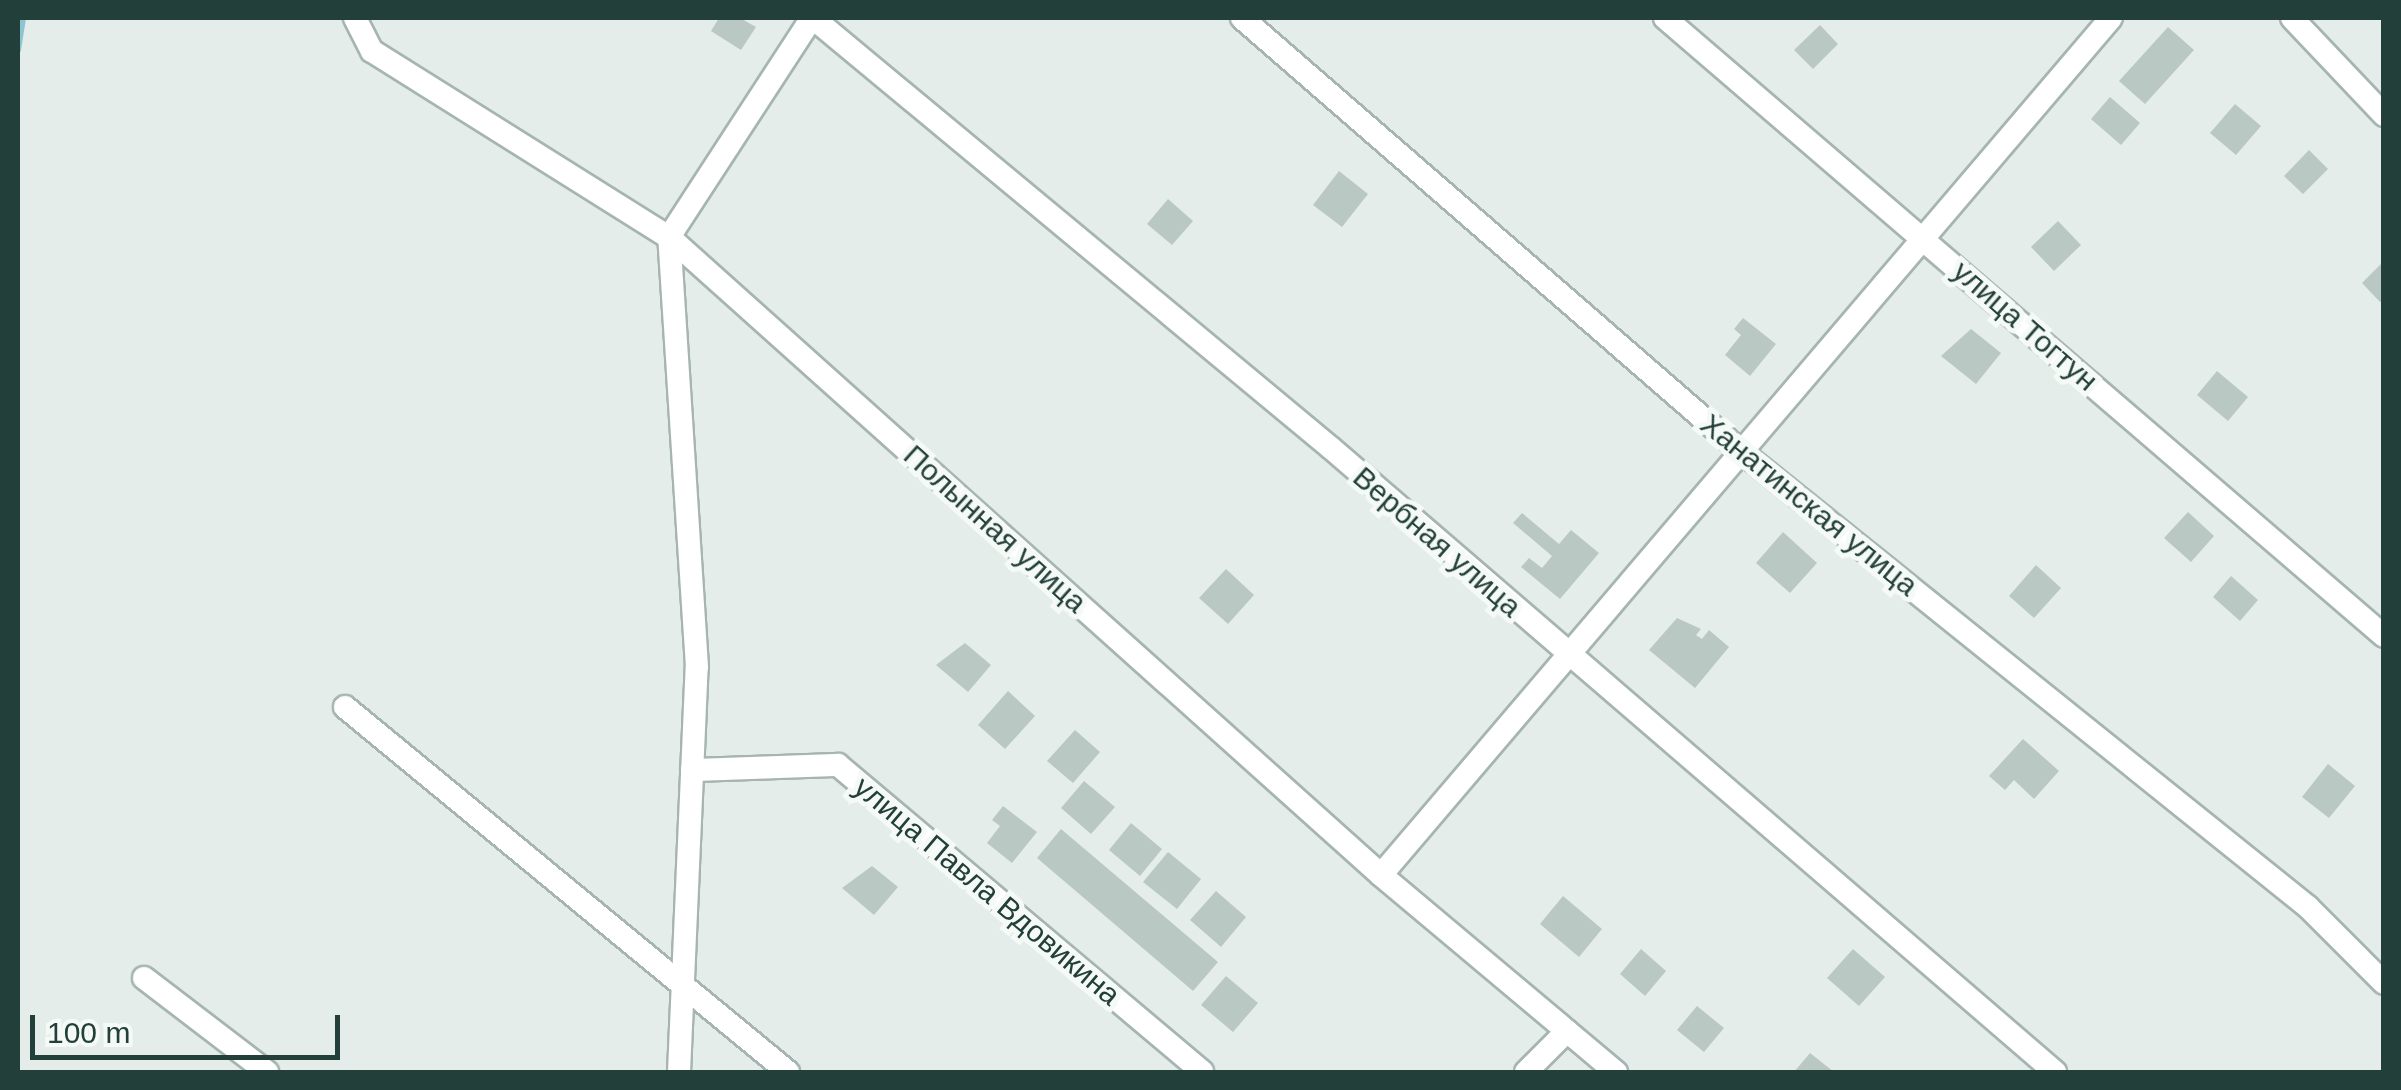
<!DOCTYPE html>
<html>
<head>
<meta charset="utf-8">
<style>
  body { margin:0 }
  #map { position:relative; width:2401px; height:1090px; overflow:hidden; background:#e4edea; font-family:Arial,sans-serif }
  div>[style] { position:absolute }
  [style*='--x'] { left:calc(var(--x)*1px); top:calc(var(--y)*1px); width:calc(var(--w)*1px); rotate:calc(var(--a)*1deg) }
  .stream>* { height:6px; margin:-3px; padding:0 3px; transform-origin:3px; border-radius:3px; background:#8dc4d2 }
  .building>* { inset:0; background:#b9c8c3 }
  .roads { filter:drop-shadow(2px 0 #a6b5b1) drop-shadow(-2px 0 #a6b5b1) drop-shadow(0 2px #a6b5b1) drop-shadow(0 -2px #a6b5b1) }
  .minor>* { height:22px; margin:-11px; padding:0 11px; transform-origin:11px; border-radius:11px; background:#fff }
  span { translate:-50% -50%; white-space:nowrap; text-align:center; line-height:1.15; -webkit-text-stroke:10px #f5faf7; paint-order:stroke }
  .street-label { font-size:30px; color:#233f39 }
  .frame { position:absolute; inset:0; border:20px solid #233f39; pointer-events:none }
  .scale { position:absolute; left:30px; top:1015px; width:310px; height:45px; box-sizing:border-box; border:5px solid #233f39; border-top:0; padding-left:12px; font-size:30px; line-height:35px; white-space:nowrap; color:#233f39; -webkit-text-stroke:8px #f5faf7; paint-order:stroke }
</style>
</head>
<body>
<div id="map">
  <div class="stream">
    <i style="--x:18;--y:50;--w:32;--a:-81"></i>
  </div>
  <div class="building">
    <i style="clip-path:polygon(719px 18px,740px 18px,756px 27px,741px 50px,711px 31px)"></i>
    <i style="clip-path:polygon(1820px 25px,1838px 44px,1813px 69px,1794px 50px)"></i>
    <i style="clip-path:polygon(2168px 27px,2194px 50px,2145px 104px,2119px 81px)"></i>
    <i style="clip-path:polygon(2110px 97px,2140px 123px,2121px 145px,2091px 119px)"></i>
    <i style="clip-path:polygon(2235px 104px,2261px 126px,2236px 155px,2210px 133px)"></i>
    <i style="clip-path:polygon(2309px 150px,2328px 169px,2303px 194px,2284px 176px)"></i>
    <i style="clip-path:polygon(1339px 171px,1368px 194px,1342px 227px,1313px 205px)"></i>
    <i style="clip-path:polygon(1168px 199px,1193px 221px,1172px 245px,1147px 224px)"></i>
    <i style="clip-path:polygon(2058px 221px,2081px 245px,2054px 271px,2031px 247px)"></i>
    <i style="clip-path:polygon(2384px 261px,2384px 299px,2380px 302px,2362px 283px)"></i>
    <i style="clip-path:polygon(1743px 318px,1776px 344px,1750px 376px,1725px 355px,1741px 335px,1734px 329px)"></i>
    <i style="clip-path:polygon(1971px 329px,2001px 353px,1976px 384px,1941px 356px)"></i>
    <i style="clip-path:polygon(2217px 371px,2248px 397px,2228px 421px,2197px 395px)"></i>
    <i style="clip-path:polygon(2188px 512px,2214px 536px,2191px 562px,2164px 538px)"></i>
    <i style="clip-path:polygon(1522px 513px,1559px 544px,1571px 530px,1599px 553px,1560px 599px,1521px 567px,1529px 558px,1542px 568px,1552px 556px,1513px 523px)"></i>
    <i style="clip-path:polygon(1783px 532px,1817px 563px,1790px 593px,1756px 563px)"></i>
    <i style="clip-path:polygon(2036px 565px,2061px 588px,2034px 618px,2009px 596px)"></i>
    <i style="clip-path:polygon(1226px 569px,1254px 595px,1228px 624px,1199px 598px)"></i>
    <i style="clip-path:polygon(2231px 576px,2258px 600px,2240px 621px,2213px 597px)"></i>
    <i style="clip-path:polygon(1677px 618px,1701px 629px,1696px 635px,1702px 639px,1709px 630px,1729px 647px,1695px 688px,1649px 650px)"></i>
    <i style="clip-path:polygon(965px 643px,991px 665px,968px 692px,936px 665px)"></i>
    <i style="clip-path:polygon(1008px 691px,1035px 716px,1005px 749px,978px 725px)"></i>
    <i style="clip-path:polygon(1075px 730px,1100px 752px,1073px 783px,1047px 761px)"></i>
    <i style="clip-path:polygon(2023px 739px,2059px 771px,2034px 799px,2014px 780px,2005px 790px,1989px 776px)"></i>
    <i style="clip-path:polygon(2328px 764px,2355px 786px,2329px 818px,2302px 797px)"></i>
    <i style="clip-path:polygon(1084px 781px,1115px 807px,1091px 834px,1061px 808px)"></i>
    <i style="clip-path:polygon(1003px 806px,1037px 832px,1012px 863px,987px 843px,1000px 826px,992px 820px)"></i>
    <i style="clip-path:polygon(1131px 823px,1162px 849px,1140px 876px,1109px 850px)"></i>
    <i style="clip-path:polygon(1061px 829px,1218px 962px,1193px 991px,1037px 858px)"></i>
    <i style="clip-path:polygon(1168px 852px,1201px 879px,1177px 909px,1143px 882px)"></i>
    <i style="clip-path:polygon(872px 866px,898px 887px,874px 915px,842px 888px)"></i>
    <i style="clip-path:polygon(1216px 891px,1246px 917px,1221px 947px,1190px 920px)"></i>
    <i style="clip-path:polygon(1563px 896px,1602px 929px,1579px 957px,1540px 924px)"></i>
    <i style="clip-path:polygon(1641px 949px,1666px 971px,1645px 996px,1620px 974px)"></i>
    <i style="clip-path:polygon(1853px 949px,1885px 977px,1859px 1006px,1827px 978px)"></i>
    <i style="clip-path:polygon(1226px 976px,1258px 1003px,1233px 1032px,1201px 1005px)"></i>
    <i style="clip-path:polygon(1697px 1006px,1724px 1028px,1704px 1052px,1677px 1030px)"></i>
    <i style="clip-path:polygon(1810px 1053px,1834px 1072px,1794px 1072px)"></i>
  </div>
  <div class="roads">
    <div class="minor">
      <i style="--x:355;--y:18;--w:37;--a:63"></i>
      <i style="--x:372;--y:51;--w:350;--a:32.1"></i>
      <i style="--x:669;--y:237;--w:956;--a:41.86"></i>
      <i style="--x:1381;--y:875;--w:307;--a:40"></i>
      <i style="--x:813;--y:18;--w:673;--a:39.7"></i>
      <i style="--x:1331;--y:448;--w:956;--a:40.76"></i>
      <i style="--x:1242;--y:18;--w:663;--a:40.97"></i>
      <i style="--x:1743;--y:453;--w:725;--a:38.78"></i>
      <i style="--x:2308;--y:907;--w:107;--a:45"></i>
      <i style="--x:1665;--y:18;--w:948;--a:40.68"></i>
      <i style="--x:2292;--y:18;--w:134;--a:46.5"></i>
      <i style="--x:345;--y:707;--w:574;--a:39.49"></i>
      <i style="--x:692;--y:770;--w:146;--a:-2"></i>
      <i style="--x:838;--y:765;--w:476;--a:40.1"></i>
      <i style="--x:1381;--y:875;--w:1126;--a:-49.58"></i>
      <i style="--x:144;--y:978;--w:155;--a:37.4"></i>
      <i style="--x:679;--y:1072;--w:405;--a:-87.5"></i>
      <i style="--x:697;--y:667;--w:431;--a:-93.7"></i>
      <i style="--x:669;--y:237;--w:262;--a:-56.9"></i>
      <i style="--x:1526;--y:1072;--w:58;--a:-45"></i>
    </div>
  </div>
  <div class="street-label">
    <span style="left:2025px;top:326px;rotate:41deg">улица Тогтун</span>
    <span style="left:1809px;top:505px;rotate:39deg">Ханатинская улица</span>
    <span style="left:995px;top:529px;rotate:42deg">Полынная улица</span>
    <span style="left:1437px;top:542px;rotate:41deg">Вербная улица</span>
    <span style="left:987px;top:891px;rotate:40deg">улица Павла Вдовикина</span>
  </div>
  <div class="frame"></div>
  <div class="scale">100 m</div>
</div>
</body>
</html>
